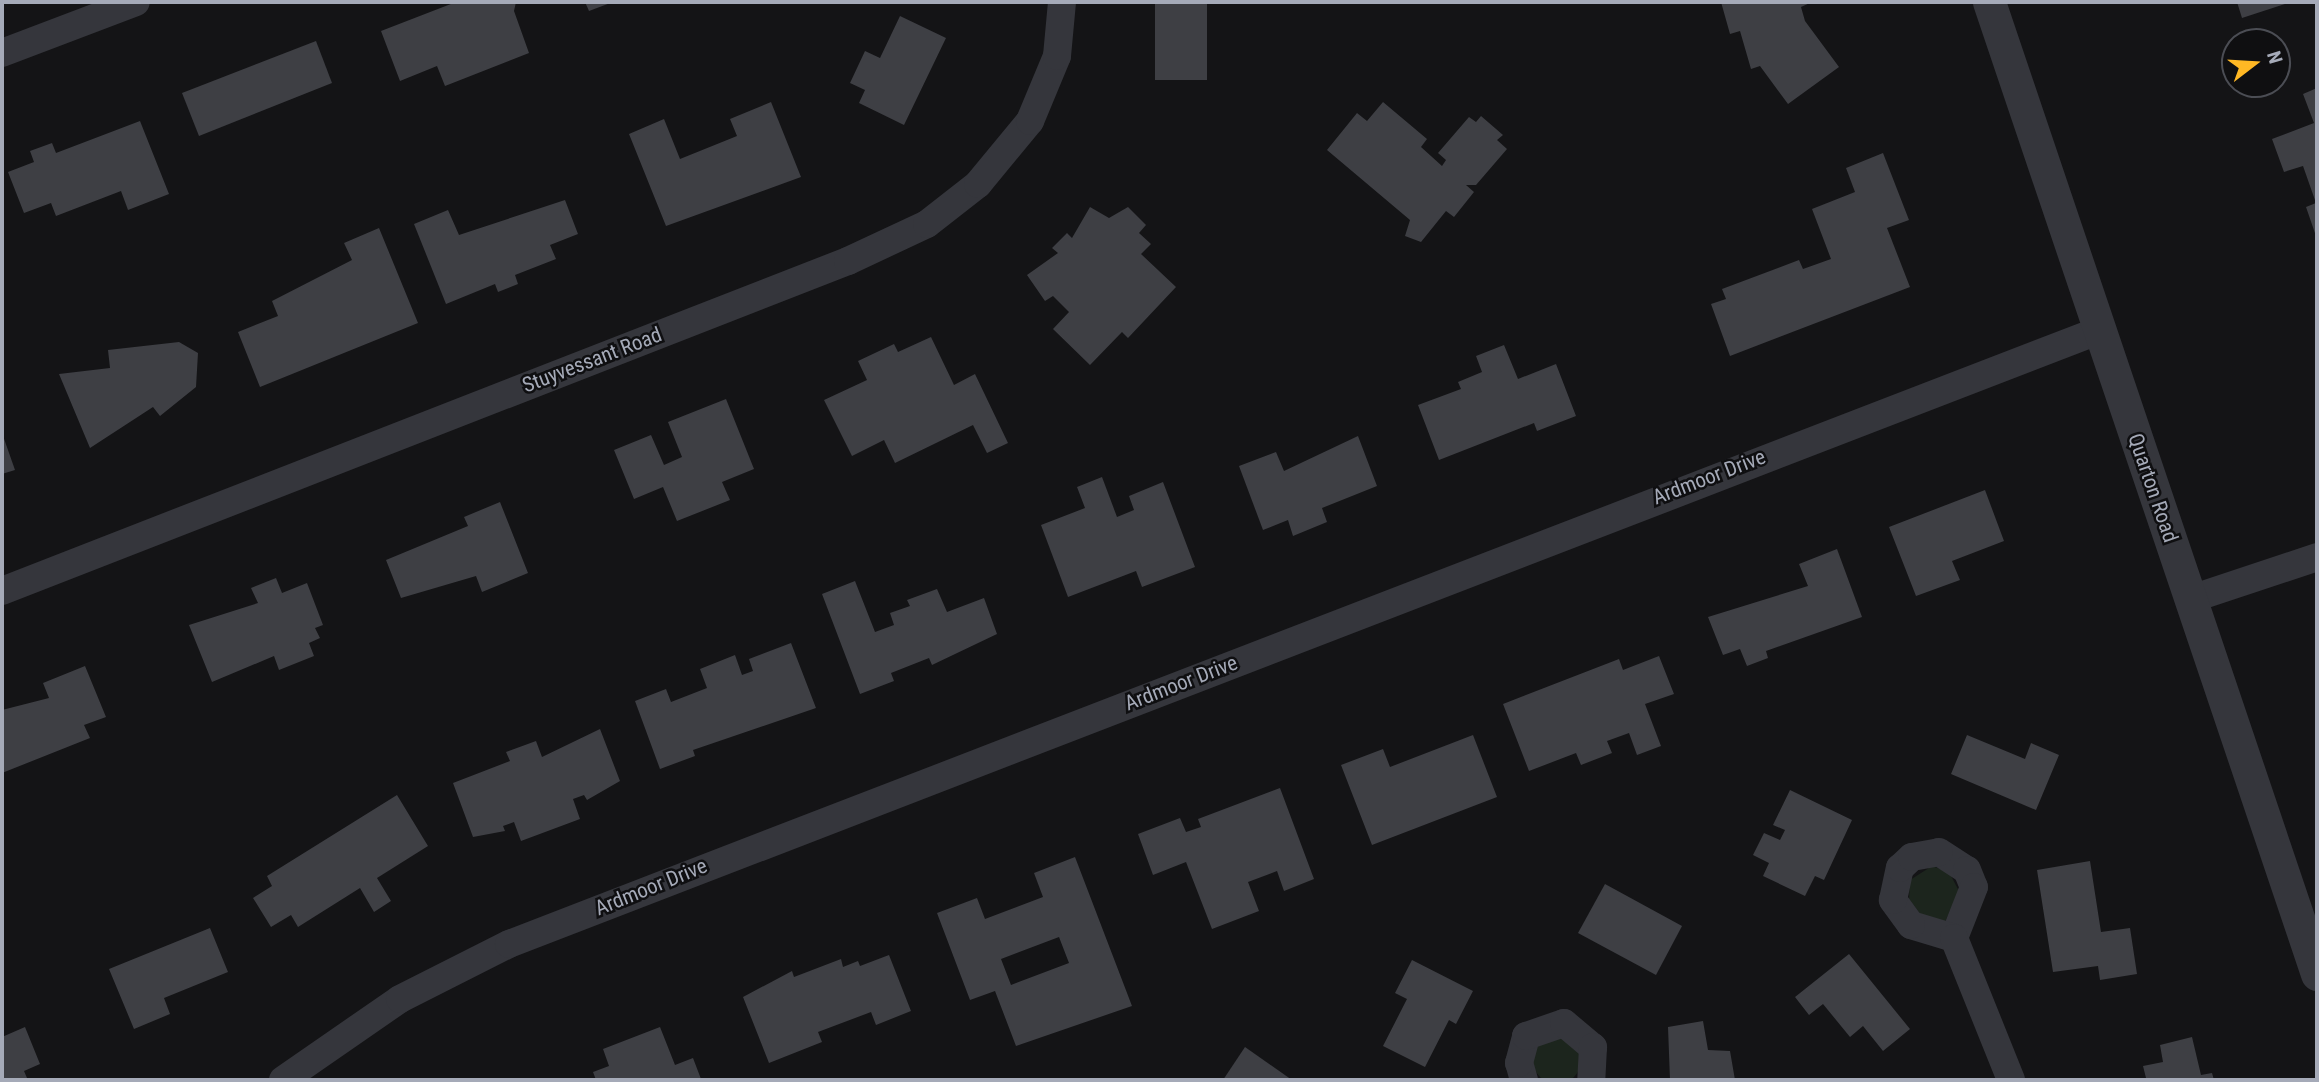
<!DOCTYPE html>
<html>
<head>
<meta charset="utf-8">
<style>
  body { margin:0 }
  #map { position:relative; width:2319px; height:1082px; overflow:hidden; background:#141416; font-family:"Roboto Condensed",sans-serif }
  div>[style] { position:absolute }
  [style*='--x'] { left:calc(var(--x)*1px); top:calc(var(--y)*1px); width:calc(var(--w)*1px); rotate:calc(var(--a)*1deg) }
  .green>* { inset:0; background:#1c251d }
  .round { border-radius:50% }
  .building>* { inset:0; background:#3e3f44 }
  .minor>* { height:28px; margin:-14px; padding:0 14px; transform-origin:14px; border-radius:14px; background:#35363c }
  .tertiary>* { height:33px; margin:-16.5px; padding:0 16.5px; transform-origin:16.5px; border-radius:16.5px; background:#35363c }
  span { translate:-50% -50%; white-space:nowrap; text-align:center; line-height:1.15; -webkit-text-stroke:5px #0f0f11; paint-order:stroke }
  .street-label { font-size:21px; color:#a5aab8 }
  .frame { position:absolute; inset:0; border:4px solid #a5aab8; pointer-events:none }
  .north { position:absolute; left:2221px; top:28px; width:70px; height:70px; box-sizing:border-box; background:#0f0f11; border:2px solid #4b4d54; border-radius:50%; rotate:73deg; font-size:19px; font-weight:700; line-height:28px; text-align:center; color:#a5aab8 }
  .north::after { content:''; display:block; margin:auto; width:24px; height:32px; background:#ffb824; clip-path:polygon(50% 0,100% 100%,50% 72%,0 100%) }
</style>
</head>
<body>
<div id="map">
  <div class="green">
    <i style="clip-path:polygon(1932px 866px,1949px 872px,1959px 891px,1945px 922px,1921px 915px,1909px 899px,1910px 880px)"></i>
    <i class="round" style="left:1533px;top:1036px;width:48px;height:48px"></i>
  </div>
  <div class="building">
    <i style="clip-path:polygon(456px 2px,516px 2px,514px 11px,529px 53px,445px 86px,437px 66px,400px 81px,381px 31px)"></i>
    <i style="clip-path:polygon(585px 2px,613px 2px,589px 11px)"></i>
    <i style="clip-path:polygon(1155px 2px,1207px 2px,1207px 80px,1155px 80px)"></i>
    <i style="clip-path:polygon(1721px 2px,1812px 2px,1801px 7px,1805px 21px,1839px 67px,1788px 104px,1760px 66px,1751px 69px,1740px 31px,1730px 34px)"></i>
    <i style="clip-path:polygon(2237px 2px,2291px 2px,2242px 18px)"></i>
    <i style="clip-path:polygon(900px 16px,946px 38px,904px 125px,859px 103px,865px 90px,850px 83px,865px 51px,880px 58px)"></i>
    <i style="clip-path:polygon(316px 41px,332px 83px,199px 136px,182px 93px)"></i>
    <i style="clip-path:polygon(2317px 88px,2317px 239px,2306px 207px,2316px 203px,2303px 166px,2284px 172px,2272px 139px,2314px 123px,2303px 94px)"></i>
    <i style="clip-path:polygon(771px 102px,801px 177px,666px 226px,629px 134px,664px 119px,680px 159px,737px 136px,730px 119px)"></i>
    <i style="clip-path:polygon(1383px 102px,1427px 139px,1421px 147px,1442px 166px,1446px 160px,1438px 153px,1469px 117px,1476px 122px,1481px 116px,1503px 135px,1497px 140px,1507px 149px,1476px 185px,1466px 185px,1474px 192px,1454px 217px,1446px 211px,1421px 242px,1405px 236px,1410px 220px,1327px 150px,1357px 113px,1367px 121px)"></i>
    <i style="clip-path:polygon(140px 121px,169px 194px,128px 210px,121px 191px,56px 216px,51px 203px,24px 213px,8px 172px,34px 162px,30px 151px,52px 143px,56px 153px)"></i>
    <i style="clip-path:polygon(1883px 153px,1909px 220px,1887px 228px,1910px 287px,1730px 356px,1711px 304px,1726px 299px,1722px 289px,1799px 260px,1803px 269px,1831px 259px,1812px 209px,1855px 192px,1846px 168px)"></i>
    <i style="clip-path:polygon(565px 200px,578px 234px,550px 245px,556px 259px,515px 275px,518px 284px,498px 292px,495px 284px,446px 304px,414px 224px,448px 210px,459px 235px)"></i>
    <i style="clip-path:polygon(1090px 207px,1109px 218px,1128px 207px,1146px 225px,1139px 233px,1151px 244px,1141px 254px,1176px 287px,1128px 338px,1122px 332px,1090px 365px,1053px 329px,1069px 312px,1053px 296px,1045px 301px,1027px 275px,1058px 253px,1052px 248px,1067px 233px,1072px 238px)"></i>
    <i style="clip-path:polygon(379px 228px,418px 323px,260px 387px,238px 332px,278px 316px,272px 301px,352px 260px,344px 243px)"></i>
    <i style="clip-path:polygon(931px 337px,954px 385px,975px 374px,1008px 443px,987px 453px,973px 425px,895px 463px,884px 440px,852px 456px,824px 400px,867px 380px,858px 361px,894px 344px,898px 352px)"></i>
    <i style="clip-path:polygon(179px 342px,198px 353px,196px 387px,160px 416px,153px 407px,90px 448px,59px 374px,110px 368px,108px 350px)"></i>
    <i style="clip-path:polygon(1504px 345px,1518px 379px,1556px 364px,1576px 416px,1537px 431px,1534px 423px,1439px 460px,1418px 405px,1461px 389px,1458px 382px,1482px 372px,1476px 356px)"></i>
    <i style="clip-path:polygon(726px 399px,754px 469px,722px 482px,730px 500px,677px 521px,663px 487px,634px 499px,614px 450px,651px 435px,664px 465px,682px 457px,668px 422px)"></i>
    <i style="clip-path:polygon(2px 433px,15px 470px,2px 474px)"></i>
    <i style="clip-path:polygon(1358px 436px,1377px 486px,1322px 508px,1327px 522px,1293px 536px,1288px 520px,1263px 530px,1239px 466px,1276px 452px,1284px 471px)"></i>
    <i style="clip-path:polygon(1102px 477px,1117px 517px,1134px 510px,1129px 496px,1163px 482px,1195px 567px,1142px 587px,1136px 571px,1068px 597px,1041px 525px,1085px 508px,1077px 487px)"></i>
    <i style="clip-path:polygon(1985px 490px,2004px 541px,1952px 561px,1960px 580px,1916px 596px,1889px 527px)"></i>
    <i style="clip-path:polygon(500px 502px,528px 573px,482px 592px,476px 576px,401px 598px,386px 560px,468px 526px,464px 517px)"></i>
    <i style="clip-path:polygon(1837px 549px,1862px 617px,1766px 651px,1768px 658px,1747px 666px,1740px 649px,1723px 655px,1708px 617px,1808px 586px,1799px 564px)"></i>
    <i style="clip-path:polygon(276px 578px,282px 593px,307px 583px,323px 625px,315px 628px,320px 638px,309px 643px,314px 656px,279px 670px,274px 656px,212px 682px,189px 625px,258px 603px,251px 588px)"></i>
    <i style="clip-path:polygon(855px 581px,875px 632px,894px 625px,890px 613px,910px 606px,907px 600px,937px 589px,947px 612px,984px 598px,997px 634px,932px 665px,929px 658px,891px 673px,894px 681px,860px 694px,822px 594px)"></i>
    <i style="clip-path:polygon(791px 643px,816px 708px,693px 750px,695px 756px,660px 769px,635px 701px,666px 689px,671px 702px,707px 688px,700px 669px,735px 655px,742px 675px,753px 671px,749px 659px)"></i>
    <i style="clip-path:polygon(1659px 656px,1674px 694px,1645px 704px,1661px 746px,1637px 755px,1629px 733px,1607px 741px,1612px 753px,1581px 765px,1576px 753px,1529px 771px,1503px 704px,1619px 659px,1623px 670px)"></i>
    <i style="clip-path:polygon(85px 666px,106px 717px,84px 725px,90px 738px,2px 773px,2px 710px,49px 698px,43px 683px)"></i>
    <i style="clip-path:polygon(600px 729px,620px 781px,587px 800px,584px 795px,573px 799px,580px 819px,521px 841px,514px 822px,503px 826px,505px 831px,473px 837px,453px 783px,510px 761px,506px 752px,536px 741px,542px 757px)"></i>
    <i style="clip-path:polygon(1473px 735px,1497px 797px,1372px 845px,1341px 765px,1383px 749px,1390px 767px)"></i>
    <i style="clip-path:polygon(1967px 735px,2025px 759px,2031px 743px,2059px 755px,2036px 810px,1951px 774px)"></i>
    <i style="clip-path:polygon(1280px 788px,1314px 879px,1284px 891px,1277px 871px,1248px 882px,1259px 911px,1212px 929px,1186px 862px,1153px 875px,1138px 834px,1180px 818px,1186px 832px,1201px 827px,1198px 819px)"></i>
    <i style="clip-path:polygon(1790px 790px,1852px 820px,1824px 880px,1815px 876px,1805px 896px,1763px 876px,1769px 863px,1753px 855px,1764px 833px,1780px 840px,1785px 830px,1773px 825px)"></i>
    <i style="clip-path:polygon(397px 795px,428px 846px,377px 878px,391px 901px,374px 912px,360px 888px,298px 927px,291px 915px,271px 927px,253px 898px,272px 886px,267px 876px)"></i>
    <i style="clip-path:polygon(evenodd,1075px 857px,1132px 1006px,1016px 1046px,995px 991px,970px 1000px,937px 913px,977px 898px,985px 919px,1043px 897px,1034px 873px,1075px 857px,1059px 937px,1069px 963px,1011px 985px,1001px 959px,1059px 937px)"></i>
    <i style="clip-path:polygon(2090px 861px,2101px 932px,2130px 928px,2137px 974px,2100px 980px,2098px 966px,2053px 972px,2037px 870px)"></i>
    <i style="clip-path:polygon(1605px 884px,1682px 926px,1656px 975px,1578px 933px)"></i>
    <i style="clip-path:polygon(210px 928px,228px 972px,164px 998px,170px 1014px,134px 1029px,109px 969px)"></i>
    <i style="clip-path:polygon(1849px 954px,1910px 1029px,1883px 1051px,1863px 1026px,1850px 1037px,1823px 1004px,1809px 1015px,1795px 997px)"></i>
    <i style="clip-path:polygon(889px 955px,911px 1011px,876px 1025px,871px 1012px,818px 1032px,822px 1042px,769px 1063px,743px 997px,792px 971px,794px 977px,841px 959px,843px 967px,858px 961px,860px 966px)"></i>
    <i style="clip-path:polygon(1412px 960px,1473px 991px,1456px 1024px,1449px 1020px,1425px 1067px,1383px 1046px,1407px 999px,1395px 993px)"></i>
    <i style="clip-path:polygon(1703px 1021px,1708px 1050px,1730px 1051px,1735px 1080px,1670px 1080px,1668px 1027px)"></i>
    <i style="clip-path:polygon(25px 1027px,40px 1064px,24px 1071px,27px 1078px,2px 1080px,2px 1037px)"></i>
    <i style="clip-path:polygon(660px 1027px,675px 1065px,693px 1058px,701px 1079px,596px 1080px,593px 1072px,609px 1066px,603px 1049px)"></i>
    <i style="clip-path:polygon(2192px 1037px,2201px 1075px,2212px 1073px,2214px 1080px,2140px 1080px,2146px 1078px,2143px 1066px,2163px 1062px,2160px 1045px)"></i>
    <i style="clip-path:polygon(1245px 1047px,1292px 1080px,1223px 1080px)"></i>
  </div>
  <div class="minor">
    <i style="--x:2;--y:53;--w:143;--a:-20.8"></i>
    <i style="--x:2;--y:591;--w:908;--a:-21.31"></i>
    <i style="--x:848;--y:261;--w:87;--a:-25.1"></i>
    <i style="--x:927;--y:224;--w:65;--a:-38.1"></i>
    <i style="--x:978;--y:184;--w:82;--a:-50.5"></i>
    <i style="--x:1030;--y:121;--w:70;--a:-67.4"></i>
    <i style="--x:1057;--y:56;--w:54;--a:-84.7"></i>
    <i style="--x:2191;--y:599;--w:133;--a:-18.4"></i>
    <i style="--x:1939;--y:852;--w:33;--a:33"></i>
    <i style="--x:1967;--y:870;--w:18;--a:68"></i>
    <i style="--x:1974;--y:887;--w:55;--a:111.4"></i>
    <i style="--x:1954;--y:938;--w:45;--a:-163.2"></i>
    <i style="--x:1911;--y:925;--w:31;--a:-126"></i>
    <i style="--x:1893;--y:900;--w:33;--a:-78"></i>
    <i style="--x:1900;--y:868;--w:16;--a:-43"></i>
    <i style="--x:1912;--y:857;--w:27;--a:-10"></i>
    <i style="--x:1954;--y:938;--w:153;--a:68.1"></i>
    <i style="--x:283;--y:1080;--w:142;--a:-34.7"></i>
    <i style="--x:400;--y:999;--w:122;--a:-26.8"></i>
    <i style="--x:509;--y:944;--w:1705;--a:-21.1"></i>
    <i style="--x:1524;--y:1080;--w:18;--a:-106"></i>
    <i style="--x:1519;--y:1063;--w:28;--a:-75"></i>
    <i style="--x:1526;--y:1036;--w:40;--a:-18.9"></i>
    <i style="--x:1564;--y:1023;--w:38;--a:40"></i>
    <i style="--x:1593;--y:1047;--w:33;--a:93"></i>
  </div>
  <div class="tertiary">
    <i style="--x:1989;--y:2;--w:1026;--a:71.35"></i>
  </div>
  <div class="street-label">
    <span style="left:592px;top:360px;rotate:-21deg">Stuyvessant Road</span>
    <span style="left:1709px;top:477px;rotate:-21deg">Ardmoor Drive</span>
    <span style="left:2153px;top:488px;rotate:71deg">Quarton Road</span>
    <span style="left:1181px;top:683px;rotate:-21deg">Ardmoor Drive</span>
    <span style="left:651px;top:887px;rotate:-22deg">Ardmoor Drive</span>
  </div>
  <div class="frame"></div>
  <div class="north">N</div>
</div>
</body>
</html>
